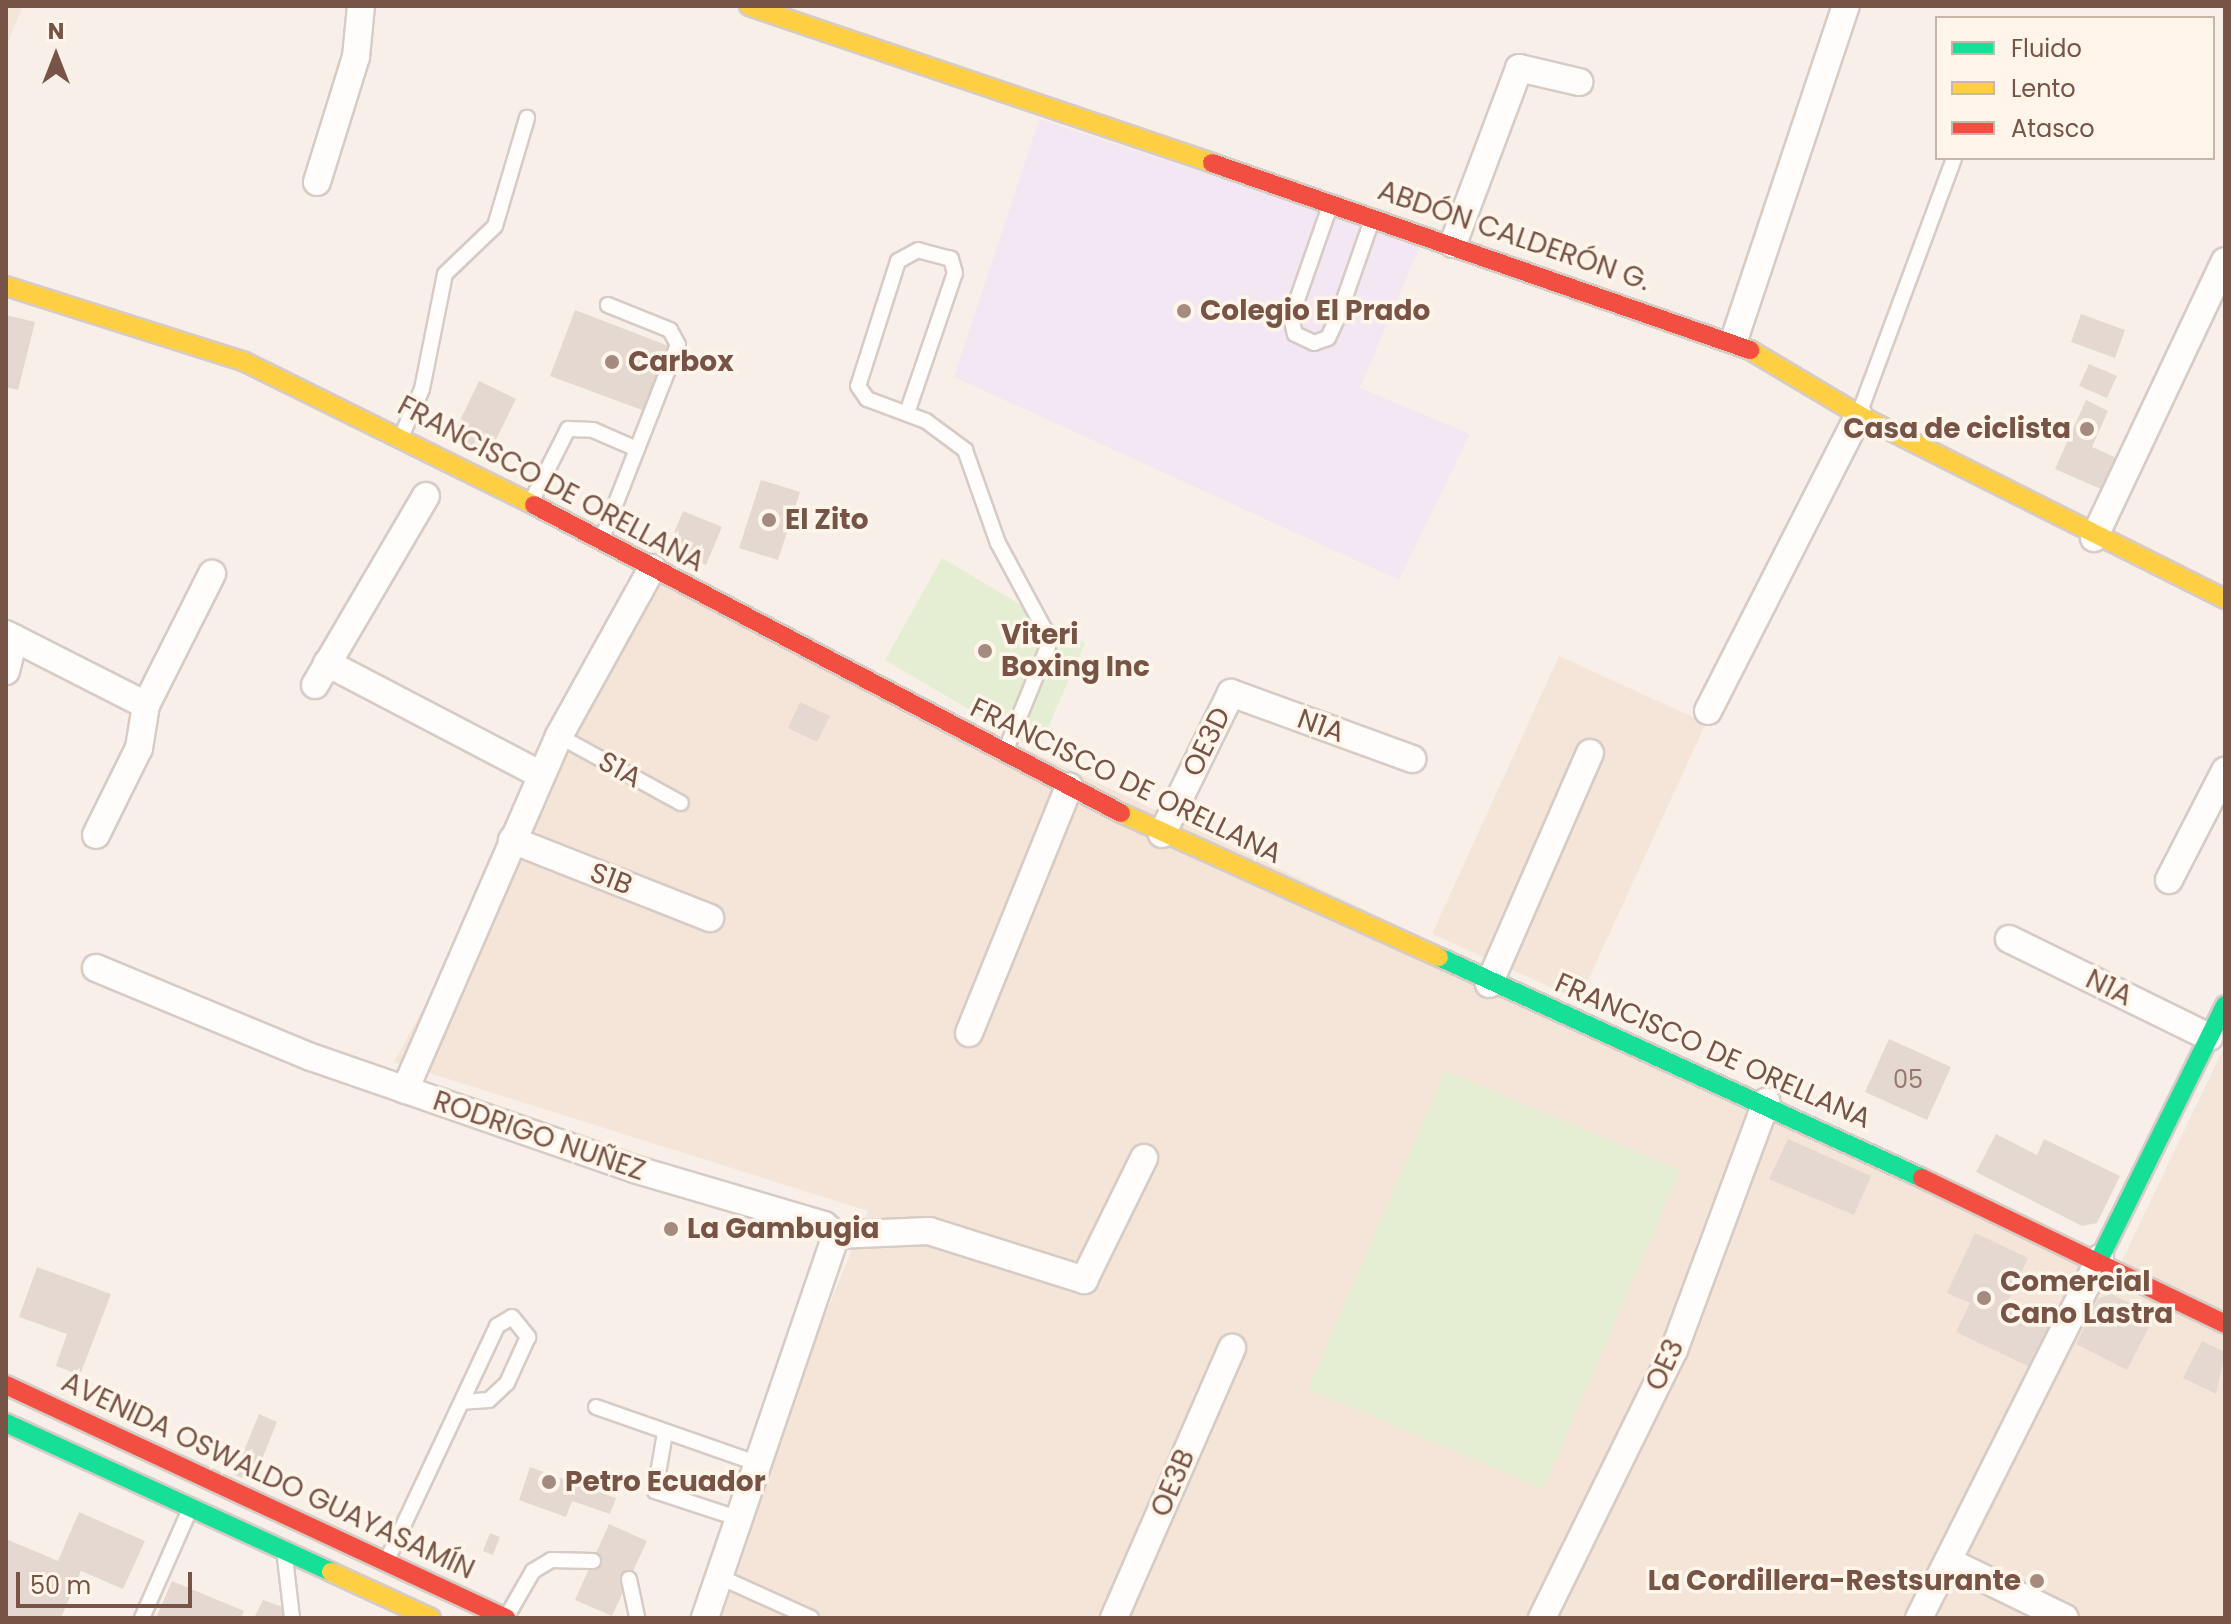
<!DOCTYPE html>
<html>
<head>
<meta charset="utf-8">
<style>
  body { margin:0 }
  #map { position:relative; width:2231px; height:1624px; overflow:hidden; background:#f8f0e8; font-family:Poppins,sans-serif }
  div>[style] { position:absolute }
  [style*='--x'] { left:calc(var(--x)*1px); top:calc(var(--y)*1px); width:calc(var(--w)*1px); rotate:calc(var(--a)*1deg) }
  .residential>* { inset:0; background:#f4e5d8 }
  .education>* { inset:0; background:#f2e7f2 }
  .green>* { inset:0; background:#e5eed2 }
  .building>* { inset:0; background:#e5d8d0 }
  .roads { filter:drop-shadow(2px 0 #d6cbc5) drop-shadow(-2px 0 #d6cbc5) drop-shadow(0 2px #d6cbc5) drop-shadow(0 -2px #d6cbc5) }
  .lane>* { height:14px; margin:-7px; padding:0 7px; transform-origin:7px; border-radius:7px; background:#fefdfc }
  .street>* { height:26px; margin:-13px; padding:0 13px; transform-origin:13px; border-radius:13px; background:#fefdfc }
  .fast>* { height:18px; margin:-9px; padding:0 9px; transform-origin:9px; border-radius:9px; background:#16e098 }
  .slow>* { height:18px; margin:-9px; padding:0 9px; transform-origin:9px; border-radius:9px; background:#ffcf43 }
  .jam>* { height:18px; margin:-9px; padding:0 9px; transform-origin:9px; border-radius:9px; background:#f24e42 }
  .dots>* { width:22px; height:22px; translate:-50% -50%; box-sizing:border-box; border:4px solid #fff5eb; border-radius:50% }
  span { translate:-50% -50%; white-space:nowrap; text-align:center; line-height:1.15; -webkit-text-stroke:7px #fff5eb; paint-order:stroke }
  .number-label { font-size:24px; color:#95776b }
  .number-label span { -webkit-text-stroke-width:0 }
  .street-label { font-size:28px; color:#785446 }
  .poi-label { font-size:28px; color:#785446; font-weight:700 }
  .left { translate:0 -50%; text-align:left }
  .right { translate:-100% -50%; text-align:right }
  .frame { position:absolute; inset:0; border:8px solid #785446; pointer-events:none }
  .legend { position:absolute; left:1935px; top:16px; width:280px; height:144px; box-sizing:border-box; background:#fff5eb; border:2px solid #c9b5a9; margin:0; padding:10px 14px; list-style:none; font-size:24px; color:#785446 }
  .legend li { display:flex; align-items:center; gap:16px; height:40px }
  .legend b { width:40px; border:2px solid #c9b5a9 }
  .north { position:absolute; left:16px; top:16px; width:80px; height:80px; -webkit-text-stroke:6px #fff5eb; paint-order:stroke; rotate:0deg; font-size:22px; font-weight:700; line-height:32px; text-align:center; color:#785446 }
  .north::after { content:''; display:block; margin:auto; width:28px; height:36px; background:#785446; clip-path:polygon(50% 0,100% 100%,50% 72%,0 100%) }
  .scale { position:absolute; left:16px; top:1572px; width:176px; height:36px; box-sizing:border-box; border:4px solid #785446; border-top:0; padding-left:10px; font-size:24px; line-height:28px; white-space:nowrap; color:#785446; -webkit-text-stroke:6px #fff5eb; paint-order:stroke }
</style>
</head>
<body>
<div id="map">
  <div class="residential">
    <i style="clip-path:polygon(6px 6px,23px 6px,6px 47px)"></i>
    <i style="clip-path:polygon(659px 575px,2119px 1267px,2225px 1045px,2225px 1618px,700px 1618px,868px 1211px,394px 1062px)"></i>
    <i style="clip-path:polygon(1559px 656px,1706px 723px,1579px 1000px,1432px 934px)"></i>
  </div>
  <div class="education">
    <i style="clip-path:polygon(1039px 119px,1421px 244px,1360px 388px,1470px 434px,1399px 580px,954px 377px)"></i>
  </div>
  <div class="green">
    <i style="clip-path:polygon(942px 558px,1085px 643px,1038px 750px,885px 660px)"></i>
    <i style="clip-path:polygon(1445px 1071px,1680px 1170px,1543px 1489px,1308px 1389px)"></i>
  </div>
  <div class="building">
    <i style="clip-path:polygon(575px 310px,674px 348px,650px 413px,550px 376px)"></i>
    <i style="clip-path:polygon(2081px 314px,2125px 330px,2115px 358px,2071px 342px)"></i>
    <i style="clip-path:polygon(6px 315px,35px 322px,18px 390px,6px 387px)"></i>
    <i style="clip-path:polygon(2089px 364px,2117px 376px,2107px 398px,2079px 386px)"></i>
    <i style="clip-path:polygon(479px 381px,516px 399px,489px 454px,452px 437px)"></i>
    <i style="clip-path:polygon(2086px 400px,2108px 411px,2092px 447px,2117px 458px,2103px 490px,2055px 469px)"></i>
    <i style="clip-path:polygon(761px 480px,800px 492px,778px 560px,739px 548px)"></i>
    <i style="clip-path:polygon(683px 511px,722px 527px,706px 565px,667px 550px)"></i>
    <i style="clip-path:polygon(800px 702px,830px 716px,817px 742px,788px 728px)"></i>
    <i style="clip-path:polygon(1889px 1039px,1951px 1067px,1927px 1120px,1865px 1092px)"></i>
    <i style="clip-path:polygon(1996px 1134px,2037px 1155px,2044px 1139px,2120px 1176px,2097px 1223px,2082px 1226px,1976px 1172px)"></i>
    <i style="clip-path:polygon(1788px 1139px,1871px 1176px,1854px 1215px,1769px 1179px)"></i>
    <i style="clip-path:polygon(1975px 1233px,2028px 1258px,2006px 1306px,2051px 1327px,2032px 1368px,1956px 1332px,1970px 1303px,1947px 1293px)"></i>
    <i style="clip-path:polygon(37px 1267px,111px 1294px,80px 1375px,56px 1366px,67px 1334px,19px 1317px)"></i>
    <i style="clip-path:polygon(2111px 1294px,2155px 1315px,2127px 1370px,2076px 1344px,2098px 1299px)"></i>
    <i style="clip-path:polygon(2202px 1341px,2225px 1352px,2216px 1394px,2183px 1378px)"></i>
    <i style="clip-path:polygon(259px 1414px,277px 1422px,253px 1482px,234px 1475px)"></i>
    <i style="clip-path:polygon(530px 1467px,616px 1498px,610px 1514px,572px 1501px,566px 1517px,519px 1500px)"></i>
    <i style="clip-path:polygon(79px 1512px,145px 1541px,123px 1589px,81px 1571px,61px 1618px,6px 1618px,6px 1539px,58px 1561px)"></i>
    <i style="clip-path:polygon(609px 1524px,647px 1541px,612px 1616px,575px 1600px)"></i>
    <i style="clip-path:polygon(490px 1533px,500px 1537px,493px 1555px,483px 1551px)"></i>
    <i style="clip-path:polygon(172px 1581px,244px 1611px,241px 1618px,156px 1618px)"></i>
    <i style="clip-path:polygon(263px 1600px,288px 1609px,284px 1618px,254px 1618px)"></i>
  </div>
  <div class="roads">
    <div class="lane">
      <i style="--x:1331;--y:203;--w:121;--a:109.3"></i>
      <i style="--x:1291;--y:317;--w:17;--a:77"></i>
      <i style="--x:1295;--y:334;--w:21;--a:25"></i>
      <i style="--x:1314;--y:343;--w:15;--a:-20"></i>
      <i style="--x:1328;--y:338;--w:23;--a:-65"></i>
      <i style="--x:1338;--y:317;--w:106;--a:-70.7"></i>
      <i style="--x:907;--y:413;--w:148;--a:-71.1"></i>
      <i style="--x:955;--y:273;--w:15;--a:-106"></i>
      <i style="--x:951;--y:259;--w:34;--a:-165"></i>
      <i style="--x:918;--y:250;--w:23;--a:151"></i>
      <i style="--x:898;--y:261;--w:131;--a:107.7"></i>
      <i style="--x:858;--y:386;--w:16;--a:55"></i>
      <i style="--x:867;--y:399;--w:63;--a:20.4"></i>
      <i style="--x:926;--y:421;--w:49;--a:36.6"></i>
      <i style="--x:965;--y:450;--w:99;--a:70.5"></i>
      <i style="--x:998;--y:543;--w:103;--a:61.7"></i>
      <i style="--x:1047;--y:634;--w:10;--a:79"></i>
      <i style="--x:1049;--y:644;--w:117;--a:112.2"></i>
      <i style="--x:1859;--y:414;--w:272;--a:-69.6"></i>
      <i style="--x:402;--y:435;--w:50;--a:-66.5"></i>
      <i style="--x:422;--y:389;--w:117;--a:-78.7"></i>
      <i style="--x:445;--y:274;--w:69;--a:-43.8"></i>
      <i style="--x:495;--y:226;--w:113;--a:-73.5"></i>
      <i style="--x:531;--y:502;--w:82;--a:-63.1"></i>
      <i style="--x:568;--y:429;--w:25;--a:2"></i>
      <i style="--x:593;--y:430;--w:48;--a:23.4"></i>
      <i style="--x:601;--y:541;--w:211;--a:-68.6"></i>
      <i style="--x:678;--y:345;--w:17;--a:-118"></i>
      <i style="--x:670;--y:330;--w:67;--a:-158"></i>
      <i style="--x:559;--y:736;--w:139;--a:28.8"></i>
      <i style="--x:596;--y:1407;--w:173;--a:19.3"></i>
      <i style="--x:665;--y:1433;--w:59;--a:99.8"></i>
      <i style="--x:655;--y:1491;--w:89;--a:18.2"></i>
      <i style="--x:285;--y:1558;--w:60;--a:83.3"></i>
      <i style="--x:387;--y:1560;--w:259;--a:-64.8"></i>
      <i style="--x:497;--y:1326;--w:17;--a:-31"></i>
      <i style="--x:512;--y:1317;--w:26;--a:51"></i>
      <i style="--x:528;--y:1337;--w:51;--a:114.5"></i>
      <i style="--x:507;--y:1383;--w:25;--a:137"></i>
      <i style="--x:489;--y:1400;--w:27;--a:176"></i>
      <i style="--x:720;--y:1577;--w:100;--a:24.3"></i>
      <i style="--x:629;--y:1579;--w:40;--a:78"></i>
      <i style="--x:507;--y:1616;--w:52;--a:-60"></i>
      <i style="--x:533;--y:1571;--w:21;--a:-31"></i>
      <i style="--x:551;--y:1560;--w:42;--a:1.4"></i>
      <i style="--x:142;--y:1618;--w:119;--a:-66.2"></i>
    </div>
    <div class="street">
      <i style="--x:317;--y:182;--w:131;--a:-72.7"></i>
      <i style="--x:356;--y:57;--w:51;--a:-84.4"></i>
      <i style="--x:1453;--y:244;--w:188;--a:-69.4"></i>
      <i style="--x:1519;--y:68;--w:62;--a:13.1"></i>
      <i style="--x:1734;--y:340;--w:352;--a:-71.5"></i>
      <i style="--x:2094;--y:538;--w:306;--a:-64.7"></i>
      <i style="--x:6;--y:634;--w:157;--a:26.9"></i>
      <i style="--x:146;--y:705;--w:44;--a:99.2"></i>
      <i style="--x:139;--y:748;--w:97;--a:116.3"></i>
      <i style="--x:327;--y:663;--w:242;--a:27.6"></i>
      <i style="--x:6;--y:671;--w:34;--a:-76"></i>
      <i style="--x:315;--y:685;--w:219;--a:-59.6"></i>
      <i style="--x:146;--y:705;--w:147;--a:-63.3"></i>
      <i style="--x:1708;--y:711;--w:332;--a:-63"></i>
      <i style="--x:1162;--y:834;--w:157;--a:-63.9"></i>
      <i style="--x:1231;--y:693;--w:193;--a:20"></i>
      <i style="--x:512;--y:840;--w:213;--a:21.5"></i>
      <i style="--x:2169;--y:880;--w:123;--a:-62.8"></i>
      <i style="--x:2009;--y:939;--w:223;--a:26.1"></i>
      <i style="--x:96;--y:968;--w:233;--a:22.5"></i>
      <i style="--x:311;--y:1057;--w:342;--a:19.1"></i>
      <i style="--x:634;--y:1169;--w:198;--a:16.4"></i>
      <i style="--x:824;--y:1225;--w:16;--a:40"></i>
      <i style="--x:836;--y:1235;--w:405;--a:108.9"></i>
      <i style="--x:1489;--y:984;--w:252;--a:-66.4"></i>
      <i style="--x:969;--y:1033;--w:266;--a:-67.9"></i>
      <i style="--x:405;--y:1090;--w:386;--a:-66.5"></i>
      <i style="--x:559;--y:736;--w:192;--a:-61"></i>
      <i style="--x:836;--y:1235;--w:93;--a:-2.5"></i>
      <i style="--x:929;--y:1231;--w:163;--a:17.5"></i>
      <i style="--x:1084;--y:1280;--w:136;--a:-63.8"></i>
      <i style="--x:1948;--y:1561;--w:130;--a:26"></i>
      <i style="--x:1114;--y:1618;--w:295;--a:-66.4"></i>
      <i style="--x:1542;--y:1618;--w:299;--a:-63.8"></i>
      <i style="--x:1674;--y:1350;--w:265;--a:-69.6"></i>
      <i style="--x:1919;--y:1618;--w:403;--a:-63.3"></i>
    </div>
    <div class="fast">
      <i style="--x:1439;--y:957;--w:531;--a:24.59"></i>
      <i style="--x:2100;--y:1258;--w:282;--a:-63.7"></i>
      <i style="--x:6;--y:1423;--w:358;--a:24.6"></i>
    </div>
    <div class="slow">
      <i style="--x:749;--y:6;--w:489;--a:18.7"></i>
      <i style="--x:6;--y:286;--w:249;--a:17.6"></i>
      <i style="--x:243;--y:361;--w:325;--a:26.3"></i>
      <i style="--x:1750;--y:350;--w:127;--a:30.8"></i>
      <i style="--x:1859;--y:415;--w:410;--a:26.7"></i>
      <i style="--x:1121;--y:813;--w:349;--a:24.4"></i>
      <i style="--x:331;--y:1572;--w:110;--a:24.7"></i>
    </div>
    <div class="jam">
      <i style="--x:1212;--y:163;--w:570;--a:19.17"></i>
      <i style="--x:534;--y:505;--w:663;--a:27.69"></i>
      <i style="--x:1922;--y:1178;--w:336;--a:25.7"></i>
      <i style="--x:6;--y:1385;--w:552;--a:24.99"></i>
    </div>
  </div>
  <div class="dots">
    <i style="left:1184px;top:311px;background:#a58b7f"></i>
    <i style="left:612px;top:362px;background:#a58b7f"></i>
    <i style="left:2087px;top:429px;background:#a58b7f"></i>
    <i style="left:769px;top:520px;background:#a58b7f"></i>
    <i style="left:985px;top:651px;background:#a58b7f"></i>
    <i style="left:671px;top:1229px;background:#a58b7f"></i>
    <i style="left:1984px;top:1298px;background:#a58b7f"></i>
    <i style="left:549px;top:1482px;background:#a58b7f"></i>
    <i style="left:2037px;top:1581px;background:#a58b7f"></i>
  </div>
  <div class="number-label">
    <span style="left:1908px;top:1080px">05</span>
  </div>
  <div class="street-label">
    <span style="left:1514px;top:236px;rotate:19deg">ABDÓN CALDERÓN G.</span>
    <span style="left:551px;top:484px;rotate:28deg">FRANCISCO DE ORELLANA</span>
    <span style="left:1321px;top:726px;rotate:20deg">N1A</span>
    <span style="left:1207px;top:742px;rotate:-64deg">OE3D</span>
    <span style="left:620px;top:770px;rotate:29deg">S1A</span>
    <span style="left:1126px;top:781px;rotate:26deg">FRANCISCO DE ORELLANA</span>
    <span style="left:611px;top:879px;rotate:21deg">S1B</span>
    <span style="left:2109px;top:988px;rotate:26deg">N1A</span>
    <span style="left:1713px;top:1051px;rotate:24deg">FRANCISCO DE ORELLANA</span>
    <span style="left:539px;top:1136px;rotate:19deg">RODRIGO NUÑEZ</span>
    <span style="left:1665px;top:1365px;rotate:-65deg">OE3</span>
    <span style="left:268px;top:1476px;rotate:25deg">AVENIDA OSWALDO GUAYASAMÍN</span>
    <span style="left:1173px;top:1483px;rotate:-67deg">OE3B</span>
  </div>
  <div class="poi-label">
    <span class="left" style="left:1200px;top:311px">Colegio El Prado</span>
    <span class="left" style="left:628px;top:362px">Carbox</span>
    <span class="right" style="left:2071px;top:429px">Casa de ciclista</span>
    <span class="left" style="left:785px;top:520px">El Zito</span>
    <span class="left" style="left:1001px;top:651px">Viteri<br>Boxing Inc</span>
    <span class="left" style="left:687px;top:1229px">La Gambugia</span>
    <span class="left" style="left:2000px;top:1298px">Comercial<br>Cano Lastra</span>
    <span class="left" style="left:565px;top:1482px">Petro Ecuador</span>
    <span class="right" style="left:2021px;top:1581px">La Cordillera-Restsurante</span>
  </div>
  <div class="frame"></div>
  <ul class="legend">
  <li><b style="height:10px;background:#16e098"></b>Fluido</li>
  <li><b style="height:10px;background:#ffcf43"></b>Lento</li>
  <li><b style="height:10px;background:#f24e42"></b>Atasco</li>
  </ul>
  <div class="north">N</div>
  <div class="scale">50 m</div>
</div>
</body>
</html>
